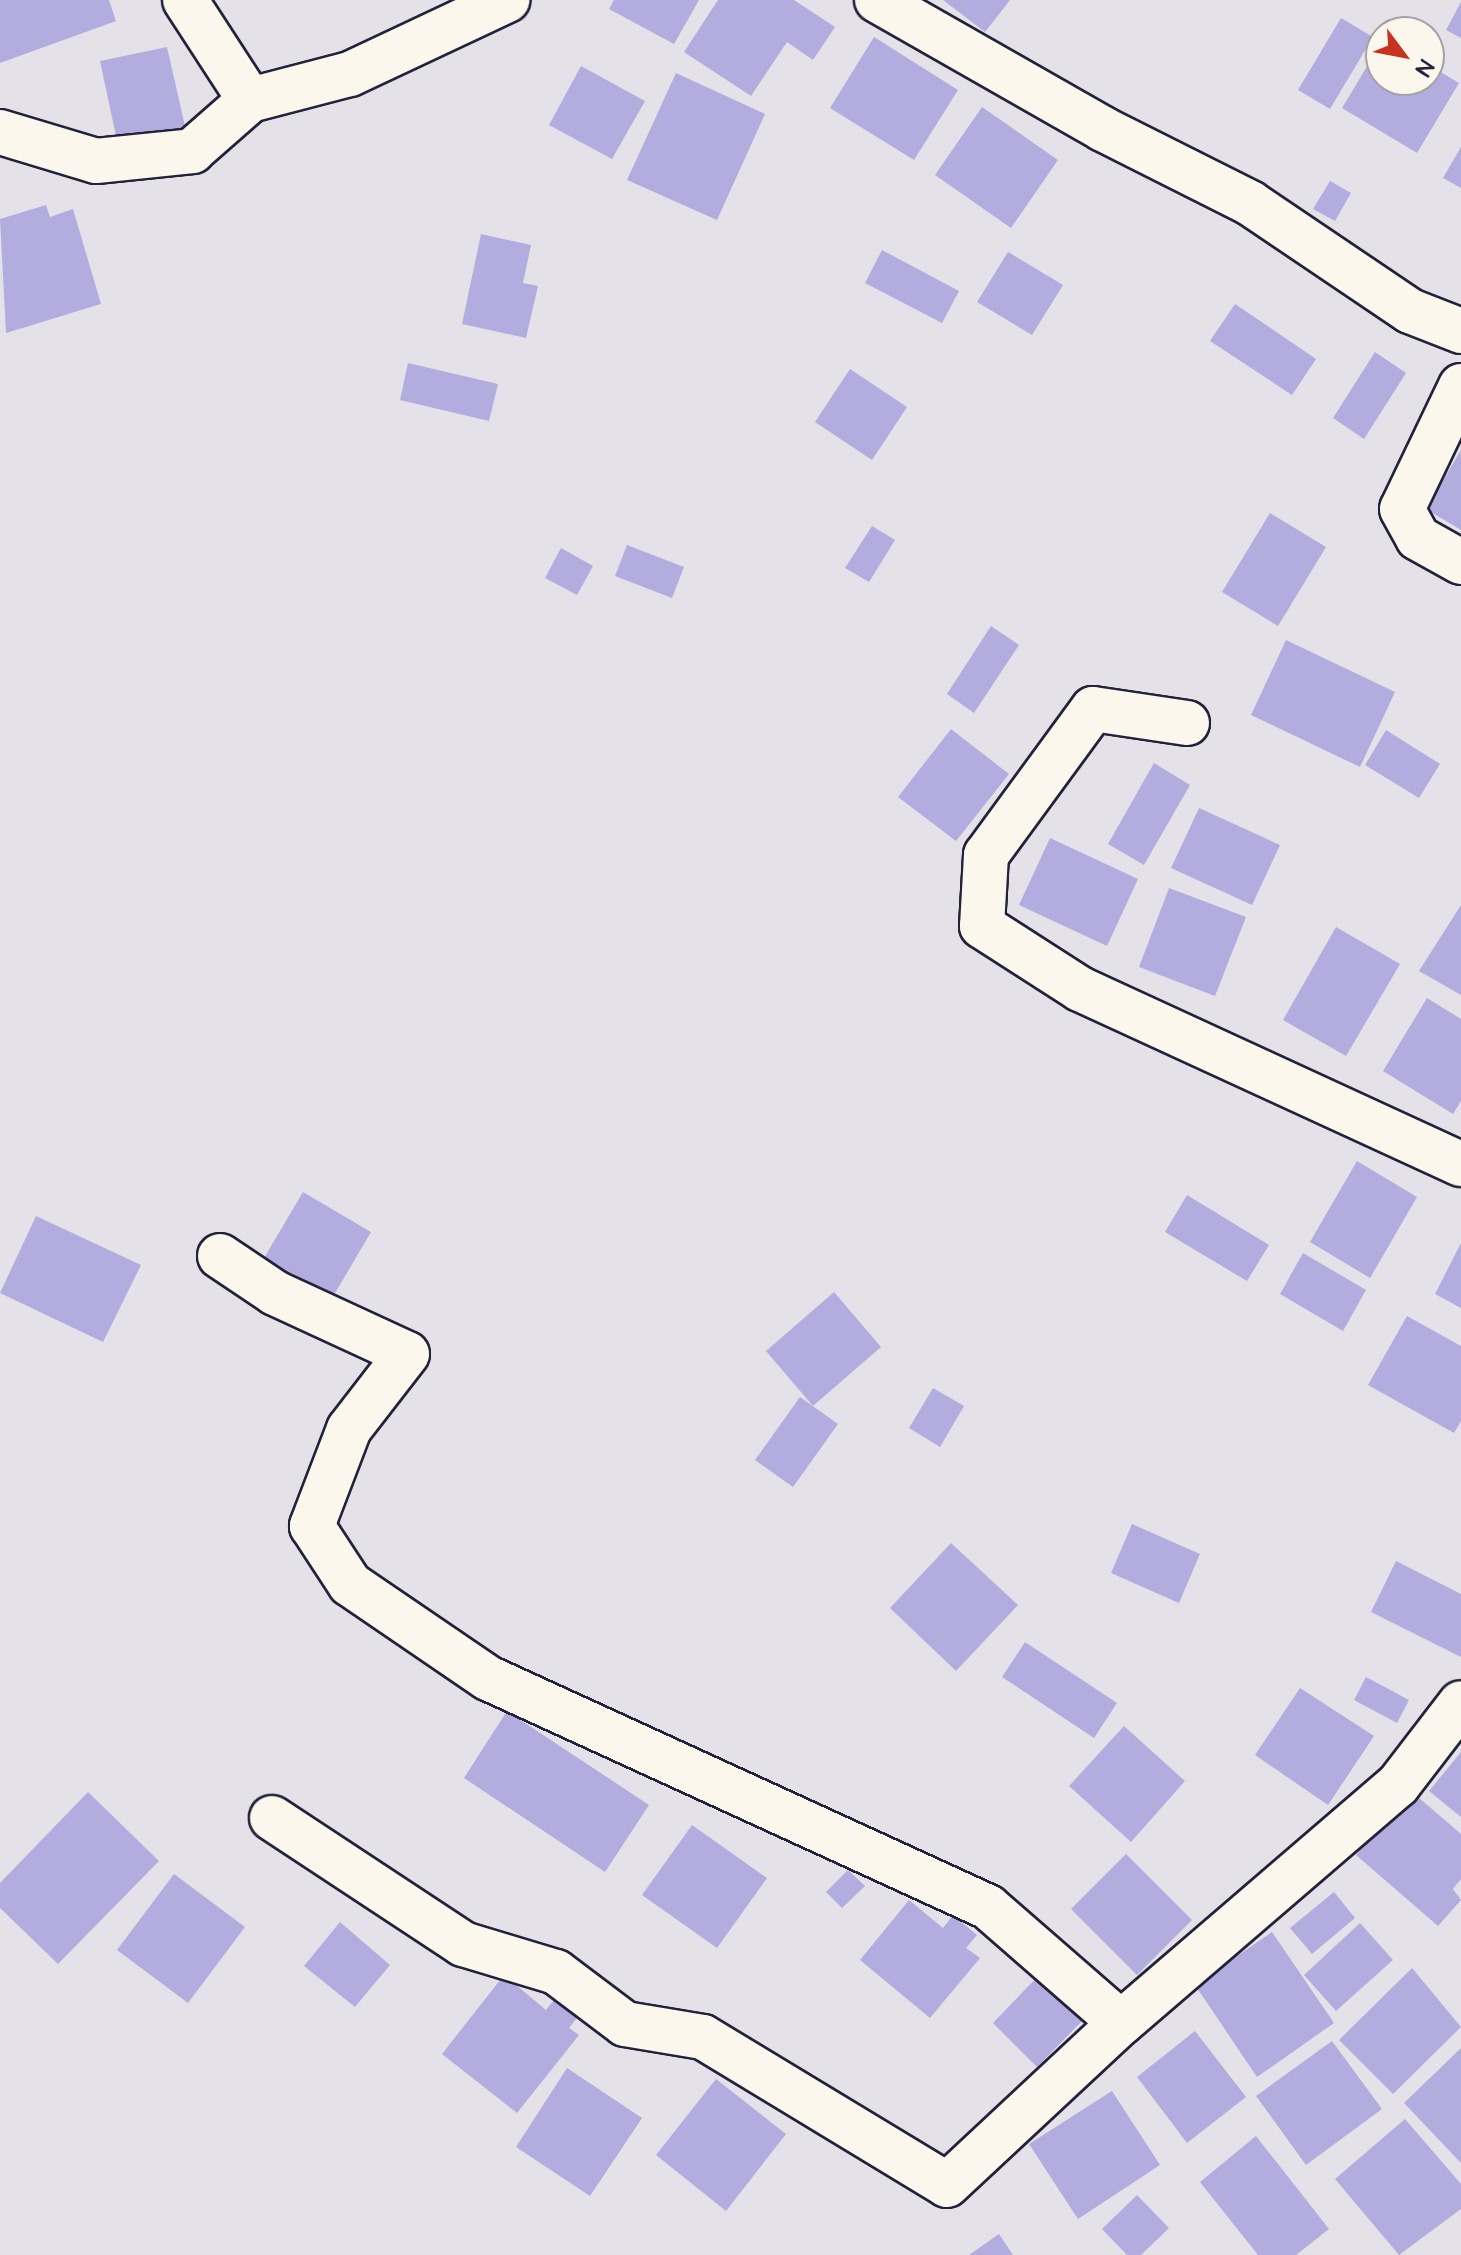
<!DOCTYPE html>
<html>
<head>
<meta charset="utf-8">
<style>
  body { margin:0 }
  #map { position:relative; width:1461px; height:2255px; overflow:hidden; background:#e5e1e8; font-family:"Architects Daughter",sans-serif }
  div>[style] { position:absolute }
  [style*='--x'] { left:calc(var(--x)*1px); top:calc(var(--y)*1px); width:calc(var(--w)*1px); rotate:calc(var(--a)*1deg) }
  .building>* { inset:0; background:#b2adde }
  .roads { filter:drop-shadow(2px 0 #22223b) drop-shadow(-2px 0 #22223b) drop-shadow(0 2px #22223b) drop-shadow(0 -2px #22223b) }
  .street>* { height:44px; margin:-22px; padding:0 22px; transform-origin:22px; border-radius:22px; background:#fbf7ec }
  span { translate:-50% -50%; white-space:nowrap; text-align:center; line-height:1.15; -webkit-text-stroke:6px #fbf7ec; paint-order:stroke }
  .north { position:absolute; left:1365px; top:16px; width:80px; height:80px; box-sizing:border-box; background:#fbf7ec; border:2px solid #a4a2a5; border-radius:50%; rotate:122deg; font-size:22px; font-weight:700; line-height:32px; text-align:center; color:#22223b }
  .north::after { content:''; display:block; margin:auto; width:28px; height:36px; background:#c8321e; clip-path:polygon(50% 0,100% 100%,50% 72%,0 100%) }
</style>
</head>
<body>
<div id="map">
  <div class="building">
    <i style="clip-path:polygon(0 0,109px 0,116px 21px,0 63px)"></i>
    <i style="clip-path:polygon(614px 0,699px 0,674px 44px,609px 9px)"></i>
    <i style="clip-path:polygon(718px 0,794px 0,835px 27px,813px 60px,787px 42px,751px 96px,684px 52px)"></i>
    <i style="clip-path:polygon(943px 0,1010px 0,985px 32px)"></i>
    <i style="clip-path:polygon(1461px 2px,1461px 38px,1446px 30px)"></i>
    <i style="clip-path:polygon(1341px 18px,1373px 37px,1330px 109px,1298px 90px)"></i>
    <i style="clip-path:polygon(874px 37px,958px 90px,914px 160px,830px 108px)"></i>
    <i style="clip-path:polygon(1381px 43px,1381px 80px,1429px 80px,1429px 65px,1459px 83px,1417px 153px,1342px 108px)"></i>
    <i style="clip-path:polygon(167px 47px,187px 135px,119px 150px,100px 61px)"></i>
    <i style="clip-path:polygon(581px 66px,645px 101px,612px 159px,549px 125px)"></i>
    <i style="clip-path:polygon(676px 73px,765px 114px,717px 220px,627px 180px)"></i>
    <i style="clip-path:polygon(982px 107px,1058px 160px,1011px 228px,935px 175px)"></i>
    <i style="clip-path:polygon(1461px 147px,1461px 188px,1443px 178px)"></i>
    <i style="clip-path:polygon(1330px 181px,1351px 193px,1335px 221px,1313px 209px)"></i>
    <i style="clip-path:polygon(46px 205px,50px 217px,73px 209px,101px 304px,6px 333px,0 219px)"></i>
    <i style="clip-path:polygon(481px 234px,531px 245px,523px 283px,538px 286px,526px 338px,462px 324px)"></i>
    <i style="clip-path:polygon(882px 250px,959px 291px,942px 323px,865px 283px)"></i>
    <i style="clip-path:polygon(1008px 252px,1063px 285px,1032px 335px,977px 302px)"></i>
    <i style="clip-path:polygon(1235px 304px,1316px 359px,1292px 395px,1210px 341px)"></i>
    <i style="clip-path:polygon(1375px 352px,1406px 373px,1364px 439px,1333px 418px)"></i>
    <i style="clip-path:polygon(408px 363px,498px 384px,489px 421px,400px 400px)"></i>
    <i style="clip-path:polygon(850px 369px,907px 407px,872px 460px,815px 422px)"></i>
    <i style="clip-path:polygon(1461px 450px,1461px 530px,1426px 509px)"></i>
    <i style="clip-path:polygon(1270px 513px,1326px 547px,1278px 626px,1222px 592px)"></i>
    <i style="clip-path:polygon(872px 526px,895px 540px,869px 582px,845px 568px)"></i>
    <i style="clip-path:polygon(627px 545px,684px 567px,672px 598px,615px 576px)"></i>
    <i style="clip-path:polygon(561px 548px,593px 566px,577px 595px,545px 578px)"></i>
    <i style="clip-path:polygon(991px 626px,1019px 645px,974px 713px,947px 694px)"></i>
    <i style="clip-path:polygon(1286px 640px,1395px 692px,1360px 767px,1251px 715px)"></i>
    <i style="clip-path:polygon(951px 729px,1009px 774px,956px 841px,898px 797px)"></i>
    <i style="clip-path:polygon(1386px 730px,1440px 764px,1419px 798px,1365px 765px)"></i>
    <i style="clip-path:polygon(1154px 763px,1190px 785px,1144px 865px,1108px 844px)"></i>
    <i style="clip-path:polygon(1199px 808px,1280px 845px,1252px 905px,1171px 868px)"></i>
    <i style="clip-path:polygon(1050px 838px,1138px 879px,1107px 946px,1019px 905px)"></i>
    <i style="clip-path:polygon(1169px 888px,1246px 917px,1215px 996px,1139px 967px)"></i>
    <i style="clip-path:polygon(1461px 905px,1461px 995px,1419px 971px)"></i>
    <i style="clip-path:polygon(1336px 927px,1400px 964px,1346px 1056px,1283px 1020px)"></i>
    <i style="clip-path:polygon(1427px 998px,1461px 1019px,1461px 1101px,1453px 1114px,1383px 1071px)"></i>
    <i style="clip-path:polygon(1357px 1161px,1417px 1197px,1370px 1278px,1310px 1242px)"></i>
    <i style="clip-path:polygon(303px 1192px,371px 1232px,325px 1310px,257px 1270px)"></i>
    <i style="clip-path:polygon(1187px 1195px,1269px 1245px,1247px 1281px,1165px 1232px)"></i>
    <i style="clip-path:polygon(36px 1216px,141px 1265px,103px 1342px,0 1293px)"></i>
    <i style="clip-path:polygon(1461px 1243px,1461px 1308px,1435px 1294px)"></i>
    <i style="clip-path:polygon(1303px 1253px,1366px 1290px,1343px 1331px,1280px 1294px)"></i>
    <i style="clip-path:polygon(834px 1292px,881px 1347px,813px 1406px,766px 1351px)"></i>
    <i style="clip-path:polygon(1407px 1316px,1461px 1346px,1461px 1421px,1454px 1433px,1368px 1385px)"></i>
    <i style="clip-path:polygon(933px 1388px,964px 1406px,940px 1447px,909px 1428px)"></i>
    <i style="clip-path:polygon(800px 1397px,838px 1424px,793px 1487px,755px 1460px)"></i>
    <i style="clip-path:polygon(1132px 1524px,1200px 1554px,1179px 1603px,1111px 1573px)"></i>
    <i style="clip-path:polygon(951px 1543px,1018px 1605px,956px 1671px,890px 1608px)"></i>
    <i style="clip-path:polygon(1396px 1561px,1461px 1594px,1461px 1657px,1371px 1612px)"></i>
    <i style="clip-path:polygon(1025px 1642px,1117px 1703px,1094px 1738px,1002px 1677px)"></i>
    <i style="clip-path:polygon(1366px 1677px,1409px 1700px,1397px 1723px,1354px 1700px)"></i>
    <i style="clip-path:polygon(1300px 1688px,1374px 1736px,1328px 1805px,1255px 1755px)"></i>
    <i style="clip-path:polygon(507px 1711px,649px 1805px,605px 1872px,464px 1778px)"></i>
    <i style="clip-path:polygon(1124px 1726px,1185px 1781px,1131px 1842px,1069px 1786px)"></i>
    <i style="clip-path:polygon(1461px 1752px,1461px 1817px,1429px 1791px)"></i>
    <i style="clip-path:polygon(1411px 1791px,1461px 1834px,1461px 1879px,1453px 1889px,1461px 1900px,1438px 1926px,1356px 1855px)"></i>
    <i style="clip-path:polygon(88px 1792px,159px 1861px,58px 1964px,0 1908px,0 1883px)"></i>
    <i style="clip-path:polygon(692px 1825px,767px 1878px,717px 1948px,642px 1895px)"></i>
    <i style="clip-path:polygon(1126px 1854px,1192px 1920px,1137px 1975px,1071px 1909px)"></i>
    <i style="clip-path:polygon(848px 1870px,865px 1886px,842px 1908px,826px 1892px)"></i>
    <i style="clip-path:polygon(174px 1874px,245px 1927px,188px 2003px,117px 1950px)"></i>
    <i style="clip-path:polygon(1334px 1892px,1355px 1918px,1312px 1954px,1290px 1928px)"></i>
    <i style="clip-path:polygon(909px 1900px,943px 1928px,953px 1915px,977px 1935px,966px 1948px,980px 1958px,930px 2018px,860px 1960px)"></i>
    <i style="clip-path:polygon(340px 1922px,390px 1965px,355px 2007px,304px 1966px)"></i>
    <i style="clip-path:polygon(1360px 1923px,1393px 1960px,1336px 2011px,1304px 1975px)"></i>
    <i style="clip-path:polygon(1272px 1932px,1334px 2023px,1257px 2077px,1195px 1985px)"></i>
    <i style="clip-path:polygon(1412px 1968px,1461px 2027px,1393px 2094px,1339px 2040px)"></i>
    <i style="clip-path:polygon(1043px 1971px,1088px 2015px,1037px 2067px,993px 2023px)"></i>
    <i style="clip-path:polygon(504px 1975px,546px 2010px,558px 1995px,580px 2014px,569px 2028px,579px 2035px,517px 2113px,442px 2054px)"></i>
    <i style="clip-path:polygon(1195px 2031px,1246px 2097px,1187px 2143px,1137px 2077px)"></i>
    <i style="clip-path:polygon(1332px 2041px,1382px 2109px,1306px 2165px,1256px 2096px)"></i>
    <i style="clip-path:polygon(1461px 2048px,1461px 2163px,1404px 2103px)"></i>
    <i style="clip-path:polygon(567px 2068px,642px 2118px,590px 2196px,516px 2147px)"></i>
    <i style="clip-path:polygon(716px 2079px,786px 2134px,726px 2211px,656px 2155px)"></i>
    <i style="clip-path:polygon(1112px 2091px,1160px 2165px,1078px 2219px,1029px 2144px)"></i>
    <i style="clip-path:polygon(1405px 2119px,1461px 2184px,1461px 2209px,1399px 2255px,1335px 2179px)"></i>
    <i style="clip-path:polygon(1256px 2136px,1329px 2229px,1296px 2255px,1258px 2255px,1200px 2182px)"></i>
    <i style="clip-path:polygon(1137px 2195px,1169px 2228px,1141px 2255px,1127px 2255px,1102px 2229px)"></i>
    <i style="clip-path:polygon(999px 2234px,1013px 2255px,969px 2255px)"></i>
  </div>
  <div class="roads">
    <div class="street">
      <i style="--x:185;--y:0;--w:119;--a:57"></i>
      <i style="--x:877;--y:0;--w:260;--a:29.7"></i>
      <i style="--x:1103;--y:129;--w:165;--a:26.7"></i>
      <i style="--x:1250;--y:203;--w:193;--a:34"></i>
      <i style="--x:1410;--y:311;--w:55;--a:21.4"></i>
      <i style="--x:0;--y:132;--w:100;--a:16.8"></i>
      <i style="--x:96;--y:161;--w:97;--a:-5.9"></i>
      <i style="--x:192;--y:151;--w:77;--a:-41.3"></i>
      <i style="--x:250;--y:100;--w:103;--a:-14.6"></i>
      <i style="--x:350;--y:74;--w:174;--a:-25.2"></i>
      <i style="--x:1461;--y:386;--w:136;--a:115.6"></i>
      <i style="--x:1402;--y:509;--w:33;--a:61"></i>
      <i style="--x:1418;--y:538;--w:49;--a:29.2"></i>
      <i style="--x:1187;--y:723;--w:95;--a:-171.5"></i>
      <i style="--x:1093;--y:709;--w:181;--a:126.2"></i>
      <i style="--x:986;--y:855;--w:71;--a:93.2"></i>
      <i style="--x:982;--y:926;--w:117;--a:32.7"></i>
      <i style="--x:1080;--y:989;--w:419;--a:24.7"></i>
      <i style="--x:220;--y:1256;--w:66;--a:33.9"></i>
      <i style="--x:275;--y:1293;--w:145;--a:24.8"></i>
      <i style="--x:407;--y:1354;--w:95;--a:127.7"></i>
      <i style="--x:349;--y:1429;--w:104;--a:110.9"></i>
      <i style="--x:312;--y:1526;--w:69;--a:56.8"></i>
      <i style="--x:350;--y:1584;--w:167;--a:34.3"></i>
      <i style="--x:488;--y:1678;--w:550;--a:24.61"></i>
      <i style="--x:988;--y:1907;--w:176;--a:41.1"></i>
      <i style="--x:1121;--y:2023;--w:365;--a:-40.7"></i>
      <i style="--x:1398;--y:1785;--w:103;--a:-52.5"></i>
      <i style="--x:272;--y:1818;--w:229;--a:33.4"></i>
      <i style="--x:463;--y:1944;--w:97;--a:16.8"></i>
      <i style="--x:556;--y:1972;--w:86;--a:37"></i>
      <i style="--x:625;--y:2024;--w:79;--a:9.5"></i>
      <i style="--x:703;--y:2037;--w:285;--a:31.2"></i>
      <i style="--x:947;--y:2185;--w:238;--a:-43"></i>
    </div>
  </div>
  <div class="north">N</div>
</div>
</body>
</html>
